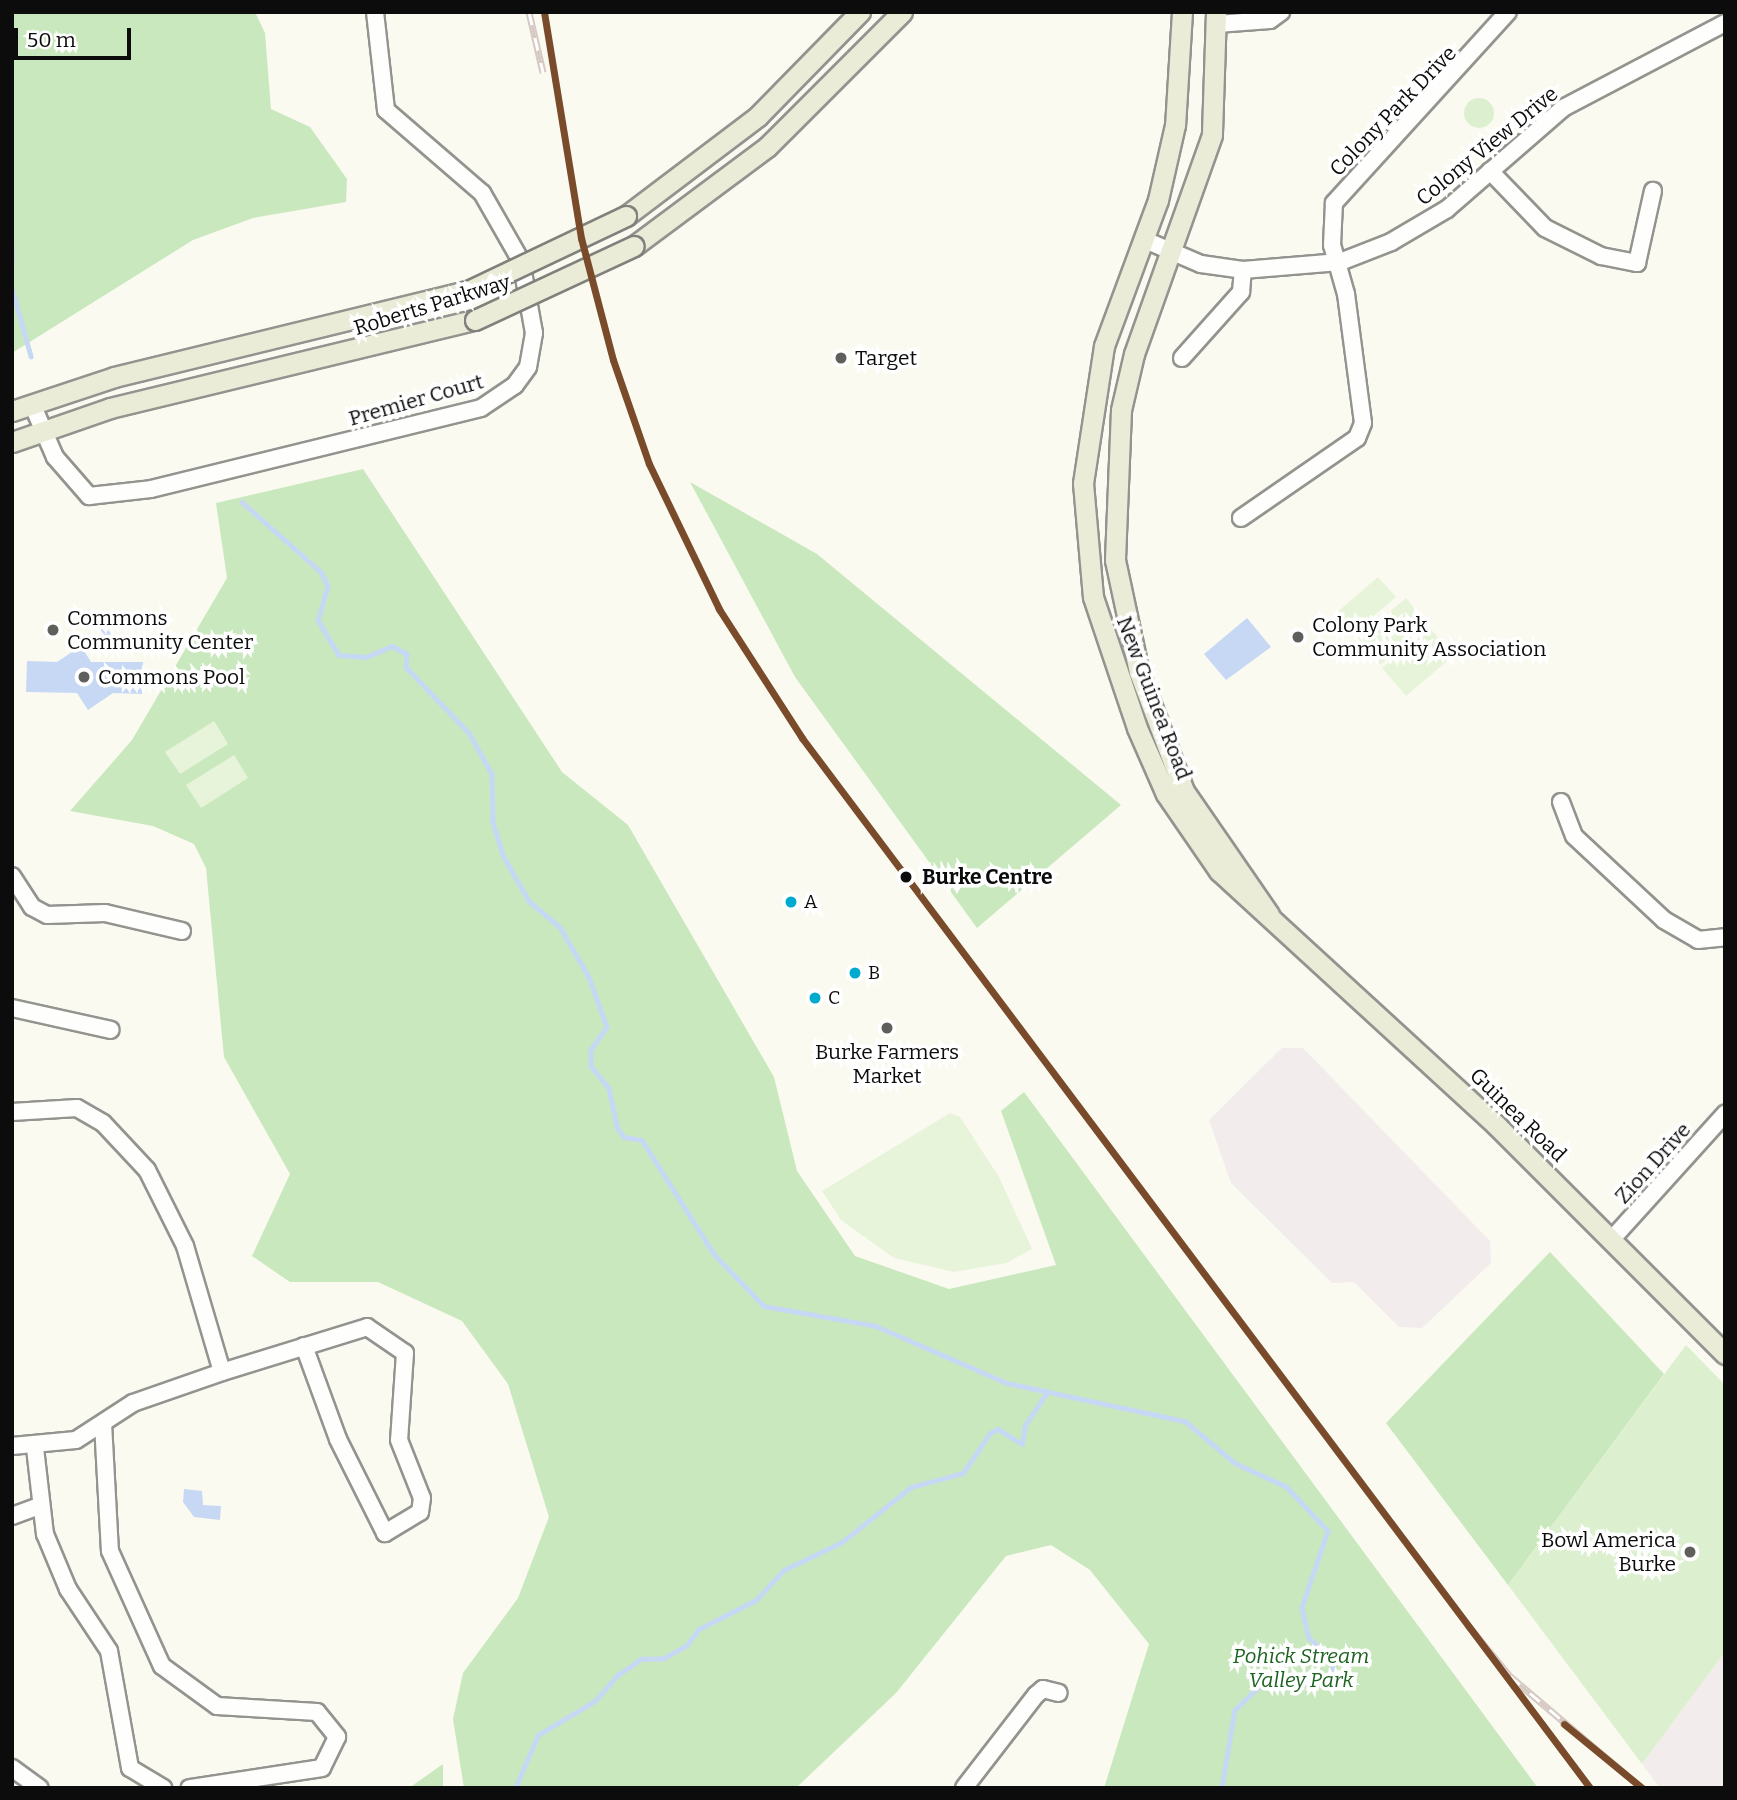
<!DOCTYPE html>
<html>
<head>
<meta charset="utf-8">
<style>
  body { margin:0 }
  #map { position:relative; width:1737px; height:1800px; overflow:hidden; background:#fafaf0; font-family:Bitter,serif }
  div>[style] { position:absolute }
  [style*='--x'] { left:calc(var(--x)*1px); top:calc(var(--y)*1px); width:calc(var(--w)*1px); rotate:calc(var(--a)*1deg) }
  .industrial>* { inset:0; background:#f2eced }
  .green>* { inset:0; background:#dcf0d0 }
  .round { border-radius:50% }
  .forest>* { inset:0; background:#cae8be }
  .pitch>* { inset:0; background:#e7f4da }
  .water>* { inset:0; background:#c7d8f4 }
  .stream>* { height:4.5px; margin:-2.25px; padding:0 2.25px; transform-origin:2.25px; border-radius:2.25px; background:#c7d8f4 }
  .roads { filter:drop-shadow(2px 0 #93938f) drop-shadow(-2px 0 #93938f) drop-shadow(0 2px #93938f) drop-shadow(0 -2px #93938f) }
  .minor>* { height:16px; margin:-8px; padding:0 8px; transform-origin:8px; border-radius:8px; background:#fefefd }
  .major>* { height:19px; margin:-9.5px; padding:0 9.5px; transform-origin:9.5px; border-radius:9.5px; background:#ebecd8 }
  .rail>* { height:7px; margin-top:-3.5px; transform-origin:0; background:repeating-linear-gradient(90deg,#fff 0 13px,#d6c9c4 0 26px); box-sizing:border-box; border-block:2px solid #d6c9c4 }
  .bridges { filter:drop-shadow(2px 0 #80807c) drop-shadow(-2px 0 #80807c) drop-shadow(0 2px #80807c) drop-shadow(0 -2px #80807c) }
  .major-bridge>* { height:19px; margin:-9.5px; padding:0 9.5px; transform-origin:9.5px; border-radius:9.5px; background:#ebecd8 }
  .rail-1>* { height:7px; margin:-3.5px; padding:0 3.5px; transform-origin:3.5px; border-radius:3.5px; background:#7a4b2a }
  .dots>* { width:19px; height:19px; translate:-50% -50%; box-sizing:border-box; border:4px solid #fff; border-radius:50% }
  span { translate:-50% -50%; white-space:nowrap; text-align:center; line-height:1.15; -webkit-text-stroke:7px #fff; paint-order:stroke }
  .bus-label { font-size:19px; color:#0c0c0c }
  .left { translate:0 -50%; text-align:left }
  .street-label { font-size:21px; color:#0c0c0c }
  .poi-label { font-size:21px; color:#0c0c0c }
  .right { translate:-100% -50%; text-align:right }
  .stop-label { font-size:21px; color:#0c0c0c; font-weight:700 }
  .park-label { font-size:21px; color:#1d6321; font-style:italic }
  .frame { position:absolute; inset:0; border:14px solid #0c0c0c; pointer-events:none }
  .scale { position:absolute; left:14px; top:28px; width:117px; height:32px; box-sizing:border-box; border:4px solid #0c0c0c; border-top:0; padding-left:9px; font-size:21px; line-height:24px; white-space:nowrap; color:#0c0c0c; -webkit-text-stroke:5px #fff; paint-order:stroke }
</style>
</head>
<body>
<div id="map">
  <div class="industrial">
    <i style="clip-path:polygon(1282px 1048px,1303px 1048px,1490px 1241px,1491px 1263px,1422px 1328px,1399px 1327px,1354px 1282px,1332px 1283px,1231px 1183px,1209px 1120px)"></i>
    <i style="clip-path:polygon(1725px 1652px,1725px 1788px,1660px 1788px,1642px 1764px)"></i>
  </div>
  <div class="green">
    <i class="round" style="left:1464px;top:98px;width:30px;height:30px"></i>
    <i style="clip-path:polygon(1686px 1345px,1725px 1385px,1725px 1652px,1642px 1764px,1508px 1585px)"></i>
  </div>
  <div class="forest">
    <i style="clip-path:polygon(12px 12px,255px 12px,265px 33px,271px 109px,310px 127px,347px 179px,346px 202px,253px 218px,193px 240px,12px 353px)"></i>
    <i style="clip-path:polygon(363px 469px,562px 772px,628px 825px,774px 1077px,797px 1171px,855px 1256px,949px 1289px,1056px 1265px,1001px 1111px,1024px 1092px,1538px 1788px,1104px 1788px,1149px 1644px,1090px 1570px,1051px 1545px,1006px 1556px,896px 1693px,796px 1788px,464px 1788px,453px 1719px,463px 1673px,518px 1598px,549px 1517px,508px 1384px,462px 1321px,378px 1282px,290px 1282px,252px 1256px,290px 1174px,224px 1057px,206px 868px,194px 844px,153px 826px,70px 811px,132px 740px,227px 578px,216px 503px)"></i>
    <i style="clip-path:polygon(690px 482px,817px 554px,1121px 805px,977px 928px,795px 677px)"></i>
    <i style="clip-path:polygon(1550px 1252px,1664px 1374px,1508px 1585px,1386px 1423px)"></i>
    <i style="clip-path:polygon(443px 1764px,443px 1788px,409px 1788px)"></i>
  </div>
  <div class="pitch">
    <i style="clip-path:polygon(1378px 577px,1396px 597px,1352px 634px,1335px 614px)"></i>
    <i style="clip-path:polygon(1406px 598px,1428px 625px,1380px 665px,1358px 638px)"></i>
    <i style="clip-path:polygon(1430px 628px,1453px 656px,1406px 696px,1382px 668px)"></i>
    <i style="clip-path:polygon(214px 721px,228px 744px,180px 774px,165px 752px)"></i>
    <i style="clip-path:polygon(234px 755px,248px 778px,201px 808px,186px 785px)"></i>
    <i style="clip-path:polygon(950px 1113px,960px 1117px,999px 1177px,1032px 1249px,1006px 1263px,954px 1272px,894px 1258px,841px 1220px,822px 1191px)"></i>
  </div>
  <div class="water">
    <i style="clip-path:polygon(1247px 618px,1271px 647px,1226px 680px,1204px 654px)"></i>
    <i style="clip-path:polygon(105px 625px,115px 640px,100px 650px,91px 635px,105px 636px,100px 629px)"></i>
    <i style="clip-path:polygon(81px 646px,91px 662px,143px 662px,142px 694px,113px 693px,88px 710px,77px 693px,26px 692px,27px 661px,57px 662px)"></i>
    <i style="clip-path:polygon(184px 1489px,202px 1491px,203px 1505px,221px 1506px,220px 1520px,194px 1517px,183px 1502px)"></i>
  </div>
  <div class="stream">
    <i style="--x:12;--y:247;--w:16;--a:90"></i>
    <i style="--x:12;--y:288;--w:71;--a:74.4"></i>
    <i style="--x:242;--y:502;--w:106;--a:41.5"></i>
    <i style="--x:321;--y:572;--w:16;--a:63"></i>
    <i style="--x:328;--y:586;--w:35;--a:106"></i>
    <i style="--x:318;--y:620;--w:41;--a:59"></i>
    <i style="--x:339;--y:655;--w:27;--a:4"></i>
    <i style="--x:366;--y:657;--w:28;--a:-23"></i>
    <i style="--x:392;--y:646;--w:17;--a:28"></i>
    <i style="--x:407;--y:654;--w:13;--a:94"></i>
    <i style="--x:406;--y:667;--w:91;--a:46.3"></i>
    <i style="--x:469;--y:733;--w:47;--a:60.7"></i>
    <i style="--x:492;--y:774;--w:48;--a:88.8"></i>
    <i style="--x:493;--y:822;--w:37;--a:73"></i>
    <i style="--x:504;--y:857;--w:51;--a:60.4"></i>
    <i style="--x:529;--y:901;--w:40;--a:40"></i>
    <i style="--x:560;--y:927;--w:58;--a:59.9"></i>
    <i style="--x:589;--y:977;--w:53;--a:70.2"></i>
    <i style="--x:607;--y:1027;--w:28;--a:125"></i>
    <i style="--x:591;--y:1050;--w:16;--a:90"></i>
    <i style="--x:591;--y:1066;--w:28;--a:51"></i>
    <i style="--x:609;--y:1088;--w:40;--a:78"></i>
    <i style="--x:617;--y:1127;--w:12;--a:55"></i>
    <i style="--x:624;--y:1137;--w:18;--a:9"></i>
    <i style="--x:642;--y:1140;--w:135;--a:57.7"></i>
    <i style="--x:714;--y:1254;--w:72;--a:46.1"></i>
    <i style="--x:764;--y:1306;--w:114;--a:10.1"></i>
    <i style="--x:876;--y:1326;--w:143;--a:23.5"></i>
    <i style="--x:1007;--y:1383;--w:182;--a:12.1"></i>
    <i style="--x:1185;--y:1421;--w:65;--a:40"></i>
    <i style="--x:1235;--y:1463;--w:57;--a:24.8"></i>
    <i style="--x:1287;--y:1487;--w:60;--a:47"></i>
    <i style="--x:1328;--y:1531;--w:81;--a:108.7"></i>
    <i style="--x:1302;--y:1608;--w:31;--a:77"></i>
    <i style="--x:1309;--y:1638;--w:28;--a:41"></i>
    <i style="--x:1330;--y:1656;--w:21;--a:76"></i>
    <i style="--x:1335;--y:1676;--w:10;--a:119"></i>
    <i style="--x:1330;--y:1685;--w:44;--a:-173.5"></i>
    <i style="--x:1286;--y:1680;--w:30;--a:163"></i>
    <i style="--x:1257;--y:1689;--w:30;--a:136"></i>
    <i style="--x:1235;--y:1710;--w:79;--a:99.5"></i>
    <i style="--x:515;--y:1788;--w:58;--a:-66.5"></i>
    <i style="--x:538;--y:1735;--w:66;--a:-30.8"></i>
    <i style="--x:595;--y:1701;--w:35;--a:-49"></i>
    <i style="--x:618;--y:1675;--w:28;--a:-35"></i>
    <i style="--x:641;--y:1659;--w:23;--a:-2"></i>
    <i style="--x:664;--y:1658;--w:25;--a:-29"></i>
    <i style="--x:686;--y:1646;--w:21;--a:-53"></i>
    <i style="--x:699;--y:1629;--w:64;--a:-27"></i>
    <i style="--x:756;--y:1600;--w:41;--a:-47"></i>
    <i style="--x:784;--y:1570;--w:64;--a:-25.8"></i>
    <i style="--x:842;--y:1542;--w:88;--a:-38.6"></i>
    <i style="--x:911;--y:1487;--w:54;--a:-15.1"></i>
    <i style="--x:963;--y:1473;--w:48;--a:-56"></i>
    <i style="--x:990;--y:1433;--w:9;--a:-27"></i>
    <i style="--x:998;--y:1429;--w:28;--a:32"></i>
    <i style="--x:1022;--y:1444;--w:19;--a:-81"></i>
    <i style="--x:1025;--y:1425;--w:40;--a:-56"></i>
  </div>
  <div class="roads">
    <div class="minor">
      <i style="--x:1217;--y:24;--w:53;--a:-4.3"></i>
      <i style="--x:1270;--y:20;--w:14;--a:-36"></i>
      <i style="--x:1490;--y:171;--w:79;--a:46"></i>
      <i style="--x:1545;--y:228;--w:63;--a:26.6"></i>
      <i style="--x:1601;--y:256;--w:37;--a:11"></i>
      <i style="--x:1637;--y:263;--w:74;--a:-77.5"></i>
      <i style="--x:1145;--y:240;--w:61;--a:23.2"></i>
      <i style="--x:1201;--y:264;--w:42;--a:8.1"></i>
      <i style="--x:1243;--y:270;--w:97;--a:-4.7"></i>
      <i style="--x:1340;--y:262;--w:55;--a:-21.4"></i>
      <i style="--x:1391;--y:242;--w:65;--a:-30.5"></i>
      <i style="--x:1447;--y:209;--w:154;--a:-41"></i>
      <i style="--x:1563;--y:108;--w:183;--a:-27.7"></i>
      <i style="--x:1182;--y:358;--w:89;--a:-48.2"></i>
      <i style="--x:1241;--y:292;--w:22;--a:-85"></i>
      <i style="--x:32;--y:404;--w:58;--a:66.5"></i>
      <i style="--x:55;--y:457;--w:52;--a:48.9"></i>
      <i style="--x:89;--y:496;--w:62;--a:-6.4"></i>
      <i style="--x:151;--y:489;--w:340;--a:-13.8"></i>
      <i style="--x:481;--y:408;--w:41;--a:-34.1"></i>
      <i style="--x:515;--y:385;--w:22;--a:-54"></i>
      <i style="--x:528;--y:367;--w:35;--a:-80"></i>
      <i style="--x:534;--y:333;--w:73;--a:-100.2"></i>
      <i style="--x:521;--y:261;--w:78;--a:-119.8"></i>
      <i style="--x:482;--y:193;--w:127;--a:-139.2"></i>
      <i style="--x:386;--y:110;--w:99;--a:-96.4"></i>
      <i style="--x:1241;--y:518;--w:141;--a:-34.6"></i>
      <i style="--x:1357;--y:438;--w:16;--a:-68"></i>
      <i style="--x:1363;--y:423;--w:130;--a:-97.5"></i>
      <i style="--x:1346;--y:294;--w:51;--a:-105.9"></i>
      <i style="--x:1332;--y:245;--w:42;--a:-87.3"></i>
      <i style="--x:1334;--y:203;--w:258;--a:-47.7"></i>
      <i style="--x:1561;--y:802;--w:36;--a:69"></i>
      <i style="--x:1574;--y:836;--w:123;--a:43"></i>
      <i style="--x:1664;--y:920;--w:39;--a:30"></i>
      <i style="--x:1698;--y:940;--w:27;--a:-6"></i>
      <i style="--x:12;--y:876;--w:37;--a:57"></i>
      <i style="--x:32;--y:907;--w:17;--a:28"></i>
      <i style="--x:47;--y:915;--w:58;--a:-2"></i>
      <i style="--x:105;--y:913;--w:79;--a:13.2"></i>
      <i style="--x:12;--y:1008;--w:101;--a:12.5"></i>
      <i style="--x:12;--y:1112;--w:65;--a:-3.5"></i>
      <i style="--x:77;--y:1108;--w:30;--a:30"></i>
      <i style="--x:103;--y:1123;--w:64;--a:46.9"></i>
      <i style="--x:147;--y:1170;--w:85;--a:63.4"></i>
      <i style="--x:185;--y:1246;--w:131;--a:73.6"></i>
      <i style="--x:1612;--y:1239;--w:169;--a:-47.9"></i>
      <i style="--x:103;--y:1423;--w:128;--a:86.9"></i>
      <i style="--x:110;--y:1551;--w:126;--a:65.7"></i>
      <i style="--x:162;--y:1666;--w:68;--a:36"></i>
      <i style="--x:217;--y:1706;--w:100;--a:3.4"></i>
      <i style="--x:317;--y:1712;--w:32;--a:51"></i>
      <i style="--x:337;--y:1737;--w:34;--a:116"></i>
      <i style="--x:322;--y:1768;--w:134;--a:171.4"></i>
      <i style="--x:12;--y:1446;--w:64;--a:-5.4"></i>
      <i style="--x:76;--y:1440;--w:68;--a:-33"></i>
      <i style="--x:133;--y:1403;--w:94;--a:-19.2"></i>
      <i style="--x:222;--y:1372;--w:152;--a:-17.2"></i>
      <i style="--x:367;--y:1327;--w:46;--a:34.4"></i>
      <i style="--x:405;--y:1353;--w:87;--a:93.9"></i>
      <i style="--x:399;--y:1440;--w:62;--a:68.4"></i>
      <i style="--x:422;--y:1498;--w:14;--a:98"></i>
      <i style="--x:420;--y:1512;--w:41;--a:149"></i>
      <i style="--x:385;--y:1533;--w:105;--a:-116.6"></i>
      <i style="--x:338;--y:1439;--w:99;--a:-110.1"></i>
      <i style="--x:35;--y:1448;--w:87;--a:83.4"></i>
      <i style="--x:45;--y:1534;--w:60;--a:67.3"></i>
      <i style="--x:68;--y:1589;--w:74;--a:56.5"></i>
      <i style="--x:109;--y:1651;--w:119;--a:79.8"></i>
      <i style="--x:130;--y:1768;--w:39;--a:31"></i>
      <i style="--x:12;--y:1516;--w:29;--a:-20"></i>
      <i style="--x:12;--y:1768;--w:34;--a:36"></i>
      <i style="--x:964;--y:1788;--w:118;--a:-52.3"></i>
      <i style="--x:1036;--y:1695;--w:9;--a:-41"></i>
      <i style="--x:1043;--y:1689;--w:16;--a:14"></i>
    </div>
    <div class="major">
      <i style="--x:1182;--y:12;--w:113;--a:93.5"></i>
      <i style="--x:1175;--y:125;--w:77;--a:102.8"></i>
      <i style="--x:1158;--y:200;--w:156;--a:110.3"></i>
      <i style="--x:1104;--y:346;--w:139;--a:98.7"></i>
      <i style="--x:1083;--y:483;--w:114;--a:85"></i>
      <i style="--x:1093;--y:597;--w:138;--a:71.4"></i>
      <i style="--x:1137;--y:728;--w:72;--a:66.3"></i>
      <i style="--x:1166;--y:794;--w:93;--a:55.5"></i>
      <i style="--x:1219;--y:871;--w:376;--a:42.5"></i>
      <i style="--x:1496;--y:1125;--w:324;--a:45"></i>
      <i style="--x:1216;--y:12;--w:123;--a:91.9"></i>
      <i style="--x:1212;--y:135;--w:232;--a:109.6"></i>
      <i style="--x:1134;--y:354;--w:57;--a:103.1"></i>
      <i style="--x:1121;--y:410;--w:150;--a:92.3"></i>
      <i style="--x:1115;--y:560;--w:115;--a:77.9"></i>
      <i style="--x:1139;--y:672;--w:127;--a:69.3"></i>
      <i style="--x:1184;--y:791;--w:150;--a:55.4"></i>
      <i style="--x:626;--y:216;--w:166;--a:-37.1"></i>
      <i style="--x:758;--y:116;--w:146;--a:-45.6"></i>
      <i style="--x:634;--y:246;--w:166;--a:-36.7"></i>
      <i style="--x:767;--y:147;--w:191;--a:-45"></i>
      <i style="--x:12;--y:411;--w:108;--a:-18.4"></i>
      <i style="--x:114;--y:377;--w:364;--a:-13.7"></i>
      <i style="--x:12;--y:442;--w:104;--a:-19.1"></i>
      <i style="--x:110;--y:408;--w:375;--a:-13.6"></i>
    </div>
  </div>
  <div class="rail">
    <i style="--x:529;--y:12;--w:62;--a:76.9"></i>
    <i style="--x:1467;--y:1624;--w:67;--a:50.4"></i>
    <i style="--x:1510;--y:1676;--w:173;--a:40.3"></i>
  </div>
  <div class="bridges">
    <div class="major-bridge">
      <i style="--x:468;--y:291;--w:175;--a:-25.4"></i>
      <i style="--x:475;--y:320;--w:175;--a:-25"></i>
    </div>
  </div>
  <div class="rail-1">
    <i style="--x:544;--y:12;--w:229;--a:80.7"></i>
    <i style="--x:581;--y:238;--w:126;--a:75.3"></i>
    <i style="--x:613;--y:360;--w:110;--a:70.9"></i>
    <i style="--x:649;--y:464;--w:161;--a:64.2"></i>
    <i style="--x:719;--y:609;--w:153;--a:57.2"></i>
    <i style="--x:802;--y:738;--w:1313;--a:53.11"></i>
    <i style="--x:1564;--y:1724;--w:101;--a:39.4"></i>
  </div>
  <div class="dots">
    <i style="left:841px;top:358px;background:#5f5f5c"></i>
    <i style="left:53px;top:630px;background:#5f5f5c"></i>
    <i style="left:1298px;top:637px;background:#5f5f5c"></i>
    <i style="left:84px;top:677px;background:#5f5f5c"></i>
    <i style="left:906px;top:877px;background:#0c0c0c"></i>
    <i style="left:791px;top:902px;background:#00a9ce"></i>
    <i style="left:855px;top:973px;background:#00a9ce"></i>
    <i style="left:815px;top:998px;background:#00a9ce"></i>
    <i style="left:887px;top:1028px;background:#5f5f5c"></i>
    <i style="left:1690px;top:1552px;background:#5f5f5c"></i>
  </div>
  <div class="bus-label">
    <span class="left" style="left:804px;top:902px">A</span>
    <span class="left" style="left:868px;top:973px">B</span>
    <span class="left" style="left:828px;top:998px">C</span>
  </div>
  <div class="street-label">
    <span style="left:1393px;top:111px;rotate:-46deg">Colony Park Drive</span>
    <span style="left:1487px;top:146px;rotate:-39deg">Colony View Drive</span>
    <span style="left:432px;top:305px;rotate:-17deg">Roberts Parkway</span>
    <span style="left:416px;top:400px;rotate:-16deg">Premier Court</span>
    <span style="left:1154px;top:698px;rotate:69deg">New Guinea Road</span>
    <span style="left:1518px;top:1115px;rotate:44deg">Guinea Road</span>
    <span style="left:1653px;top:1163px;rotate:-48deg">Zion Drive</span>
  </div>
  <div class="poi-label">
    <span class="left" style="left:855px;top:358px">Target</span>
    <span class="left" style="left:67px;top:630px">Commons<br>Community Center</span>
    <span class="left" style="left:1312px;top:637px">Colony Park<br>Community Association</span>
    <span class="left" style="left:98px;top:677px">Commons Pool</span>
    <span style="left:887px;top:1064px">Burke Farmers<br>Market</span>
    <span class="right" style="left:1676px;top:1552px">Bowl America<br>Burke</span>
  </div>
  <div class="stop-label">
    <span class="left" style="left:922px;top:877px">Burke Centre</span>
  </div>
  <div class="park-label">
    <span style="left:1301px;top:1668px">Pohick Stream<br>Valley Park</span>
  </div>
  <div class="frame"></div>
  <div class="scale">50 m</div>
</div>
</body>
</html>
